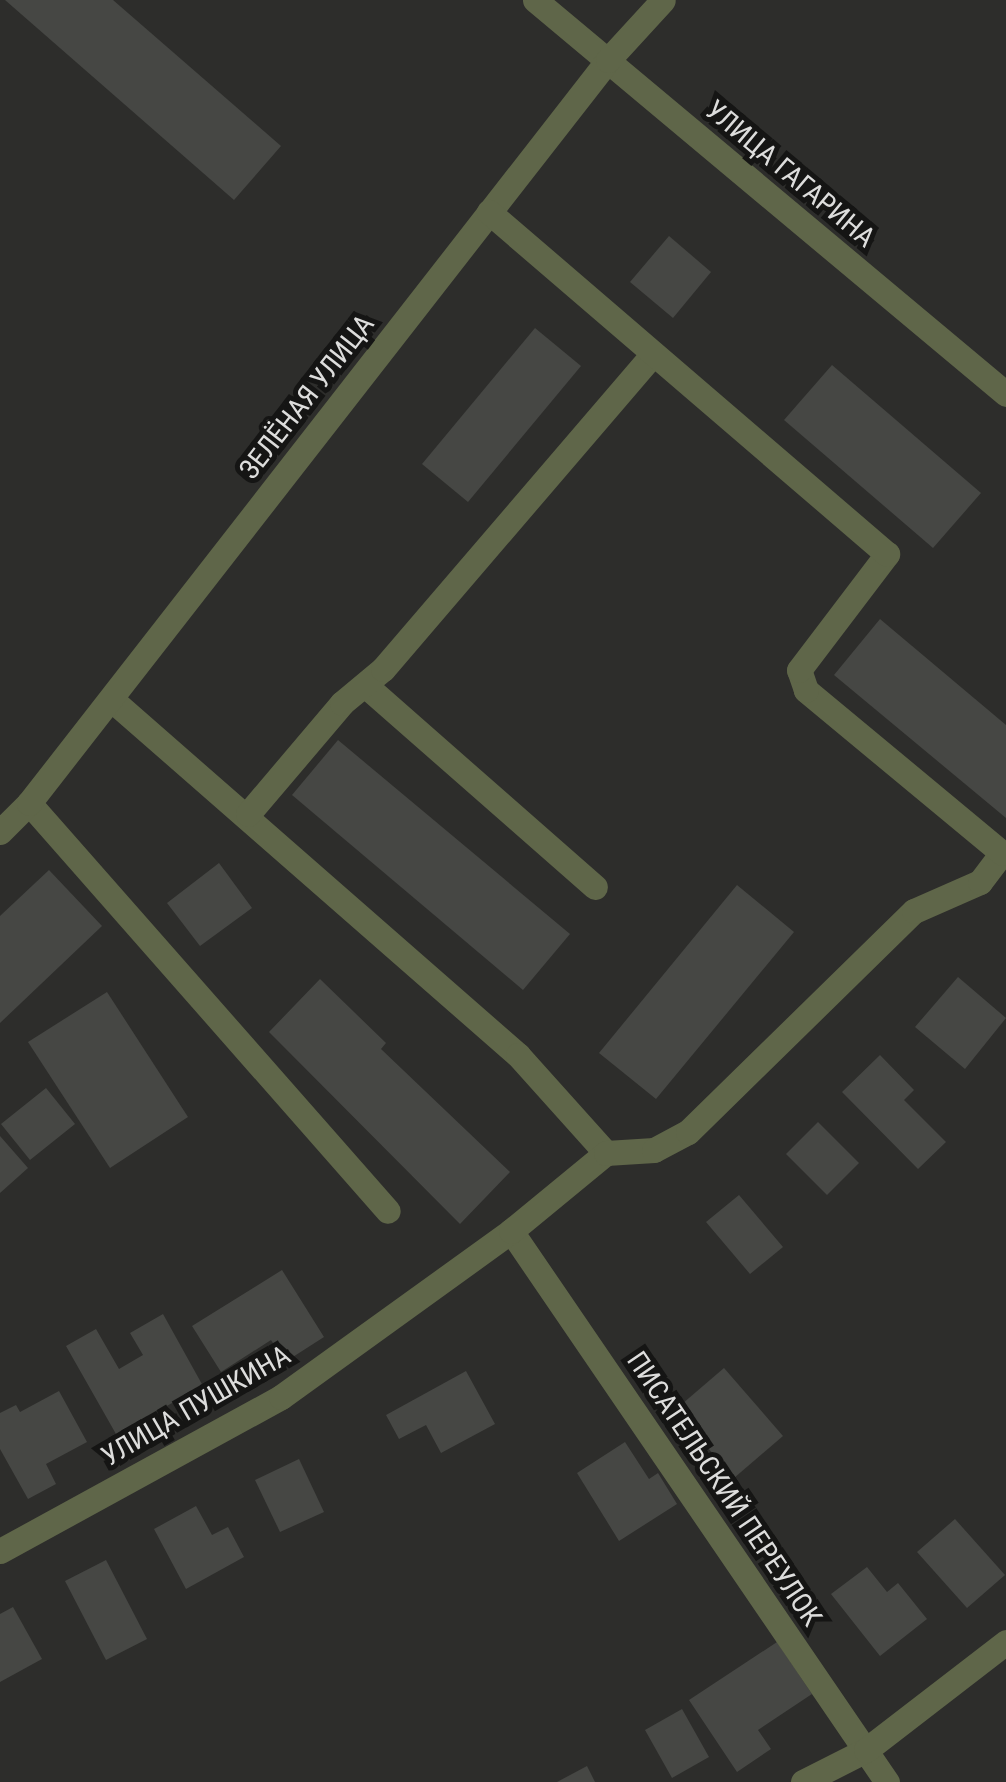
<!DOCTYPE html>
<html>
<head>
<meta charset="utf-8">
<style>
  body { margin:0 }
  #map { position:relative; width:1006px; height:1782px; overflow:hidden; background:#2d2d2b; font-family:"Roboto Condensed",sans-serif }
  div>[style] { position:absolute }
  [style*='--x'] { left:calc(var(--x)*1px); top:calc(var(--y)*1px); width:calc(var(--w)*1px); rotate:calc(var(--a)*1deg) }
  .building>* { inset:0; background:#464744 }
  .minor>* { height:25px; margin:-12.5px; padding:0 12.5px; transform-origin:12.5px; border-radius:12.5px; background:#5f6649 }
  span { translate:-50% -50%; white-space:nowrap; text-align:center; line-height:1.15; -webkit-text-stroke:10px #151514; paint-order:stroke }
  .street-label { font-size:28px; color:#dddddc }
</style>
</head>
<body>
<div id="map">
  <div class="building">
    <i style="clip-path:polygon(5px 0,113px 0,281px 146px,234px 200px)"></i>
    <i style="clip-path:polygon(669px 236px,711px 272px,673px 318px,630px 282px)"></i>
    <i style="clip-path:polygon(535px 328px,581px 366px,468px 502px,422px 464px)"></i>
    <i style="clip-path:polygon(832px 365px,981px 493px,933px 548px,784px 420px)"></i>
    <i style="clip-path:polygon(880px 619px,1006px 725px,1006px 818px,834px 675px)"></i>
    <i style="clip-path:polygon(338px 740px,570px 934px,523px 990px,292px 795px)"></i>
    <i style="clip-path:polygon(219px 863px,252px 908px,200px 946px,167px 903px)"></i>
    <i style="clip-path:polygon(49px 870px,102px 926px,0 1023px,0 916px)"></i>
    <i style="clip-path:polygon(737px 885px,794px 932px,656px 1099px,599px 1053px)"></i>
    <i style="clip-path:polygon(958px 977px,1006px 1018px,965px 1069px,915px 1027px)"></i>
    <i style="clip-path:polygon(320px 979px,386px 1043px,381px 1049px,510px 1172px,460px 1224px,269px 1032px)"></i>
    <i style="clip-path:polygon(107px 992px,188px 1117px,110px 1168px,28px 1042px)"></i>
    <i style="clip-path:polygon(880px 1055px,914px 1090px,904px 1100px,946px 1142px,918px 1169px,842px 1092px)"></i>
    <i style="clip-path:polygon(46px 1088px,75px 1124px,30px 1160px,1px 1124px)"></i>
    <i style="clip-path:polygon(818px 1122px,859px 1163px,827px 1195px,786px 1154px)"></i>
    <i style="clip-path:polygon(0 1136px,28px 1168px,0 1193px)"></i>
    <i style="clip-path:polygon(739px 1195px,783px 1247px,750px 1274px,706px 1222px)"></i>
    <i style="clip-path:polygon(282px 1270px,324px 1337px,285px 1362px,271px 1340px,221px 1372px,192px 1326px)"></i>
    <i style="clip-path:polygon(163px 1314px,203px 1386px,116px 1434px,66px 1346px,96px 1329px,119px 1369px,143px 1355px,130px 1333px)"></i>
    <i style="clip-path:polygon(724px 1368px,783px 1436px,734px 1478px,675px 1410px)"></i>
    <i style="clip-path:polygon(466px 1371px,495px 1424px,441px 1453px,426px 1425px,399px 1439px,386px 1415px)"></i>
    <i style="clip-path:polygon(59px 1391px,87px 1442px,46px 1464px,56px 1484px,28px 1499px,0 1449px,0 1413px,16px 1405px,20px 1412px)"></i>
    <i style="clip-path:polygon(625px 1442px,649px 1479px,658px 1473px,677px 1504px,619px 1541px,577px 1473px)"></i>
    <i style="clip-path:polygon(299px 1459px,324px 1512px,280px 1532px,255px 1480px)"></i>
    <i style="clip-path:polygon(196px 1506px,212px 1535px,228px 1527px,244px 1557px,186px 1589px,154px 1529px)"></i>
    <i style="clip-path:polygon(955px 1519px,1005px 1575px,967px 1608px,917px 1552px)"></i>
    <i style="clip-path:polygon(106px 1560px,147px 1639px,106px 1660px,65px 1581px)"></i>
    <i style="clip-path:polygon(867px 1567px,887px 1592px,898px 1583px,927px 1619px,880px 1656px,831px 1594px)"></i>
    <i style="clip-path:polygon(13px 1607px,42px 1659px,0 1682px,0 1614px)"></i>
    <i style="clip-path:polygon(777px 1642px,812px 1694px,758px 1730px,771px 1749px,737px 1772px,689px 1700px)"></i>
    <i style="clip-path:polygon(682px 1709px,709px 1757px,672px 1778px,645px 1730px)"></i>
    <i style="clip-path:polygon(587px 1766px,595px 1782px,557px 1782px)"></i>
  </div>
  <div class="minor">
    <i style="--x:535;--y:0;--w:614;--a:39.91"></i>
    <i style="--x:365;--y:685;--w:306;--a:41.3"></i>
    <i style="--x:111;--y:699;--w:541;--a:41.18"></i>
    <i style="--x:518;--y:1055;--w:132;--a:48.1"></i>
    <i style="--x:29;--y:803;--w:543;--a:48.66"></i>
    <i style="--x:248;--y:814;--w:145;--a:-49.7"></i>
    <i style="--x:342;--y:703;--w:53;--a:-39.7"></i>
    <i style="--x:383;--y:669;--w:415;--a:-49.4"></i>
    <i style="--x:0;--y:832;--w:41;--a:-45"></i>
    <i style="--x:29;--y:803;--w:942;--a:-52.07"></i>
    <i style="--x:608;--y:60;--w:81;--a:-47.5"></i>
    <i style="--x:511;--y:1231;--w:667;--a:55.69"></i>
    <i style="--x:0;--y:1551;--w:320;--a:-28.7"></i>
    <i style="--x:281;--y:1397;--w:284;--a:-35.8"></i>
    <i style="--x:511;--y:1231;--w:123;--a:-39.4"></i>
    <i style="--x:606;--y:1153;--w:48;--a:-3.6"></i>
    <i style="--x:654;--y:1150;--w:38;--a:-28"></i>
    <i style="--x:688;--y:1132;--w:316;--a:-44.4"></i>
    <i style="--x:914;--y:911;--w:72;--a:-23.7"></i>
    <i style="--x:980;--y:882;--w:36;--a:-53"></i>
    <i style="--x:1002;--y:853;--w:255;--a:-140.3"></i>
    <i style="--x:806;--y:690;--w:21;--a:-109"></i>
    <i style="--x:799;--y:670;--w:146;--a:-52.8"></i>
    <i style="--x:887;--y:554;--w:525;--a:-139.33"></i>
    <i style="--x:803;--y:1782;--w:71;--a:-26.9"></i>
    <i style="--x:866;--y:1750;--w:177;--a:-37.6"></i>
  </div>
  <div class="street-label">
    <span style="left:790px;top:174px;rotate:40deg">УЛИЦА ГАГАРИНА</span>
    <span style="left:307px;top:397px;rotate:-52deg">ЗЕЛЁНАЯ УЛИЦА</span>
    <span style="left:196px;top:1406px;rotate:-30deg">УЛИЦА ПУШКИНА</span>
    <span style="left:724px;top:1489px;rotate:56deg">ПИСАТЕЛЬСКИЙ ПЕРЕУЛОК</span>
  </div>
</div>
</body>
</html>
